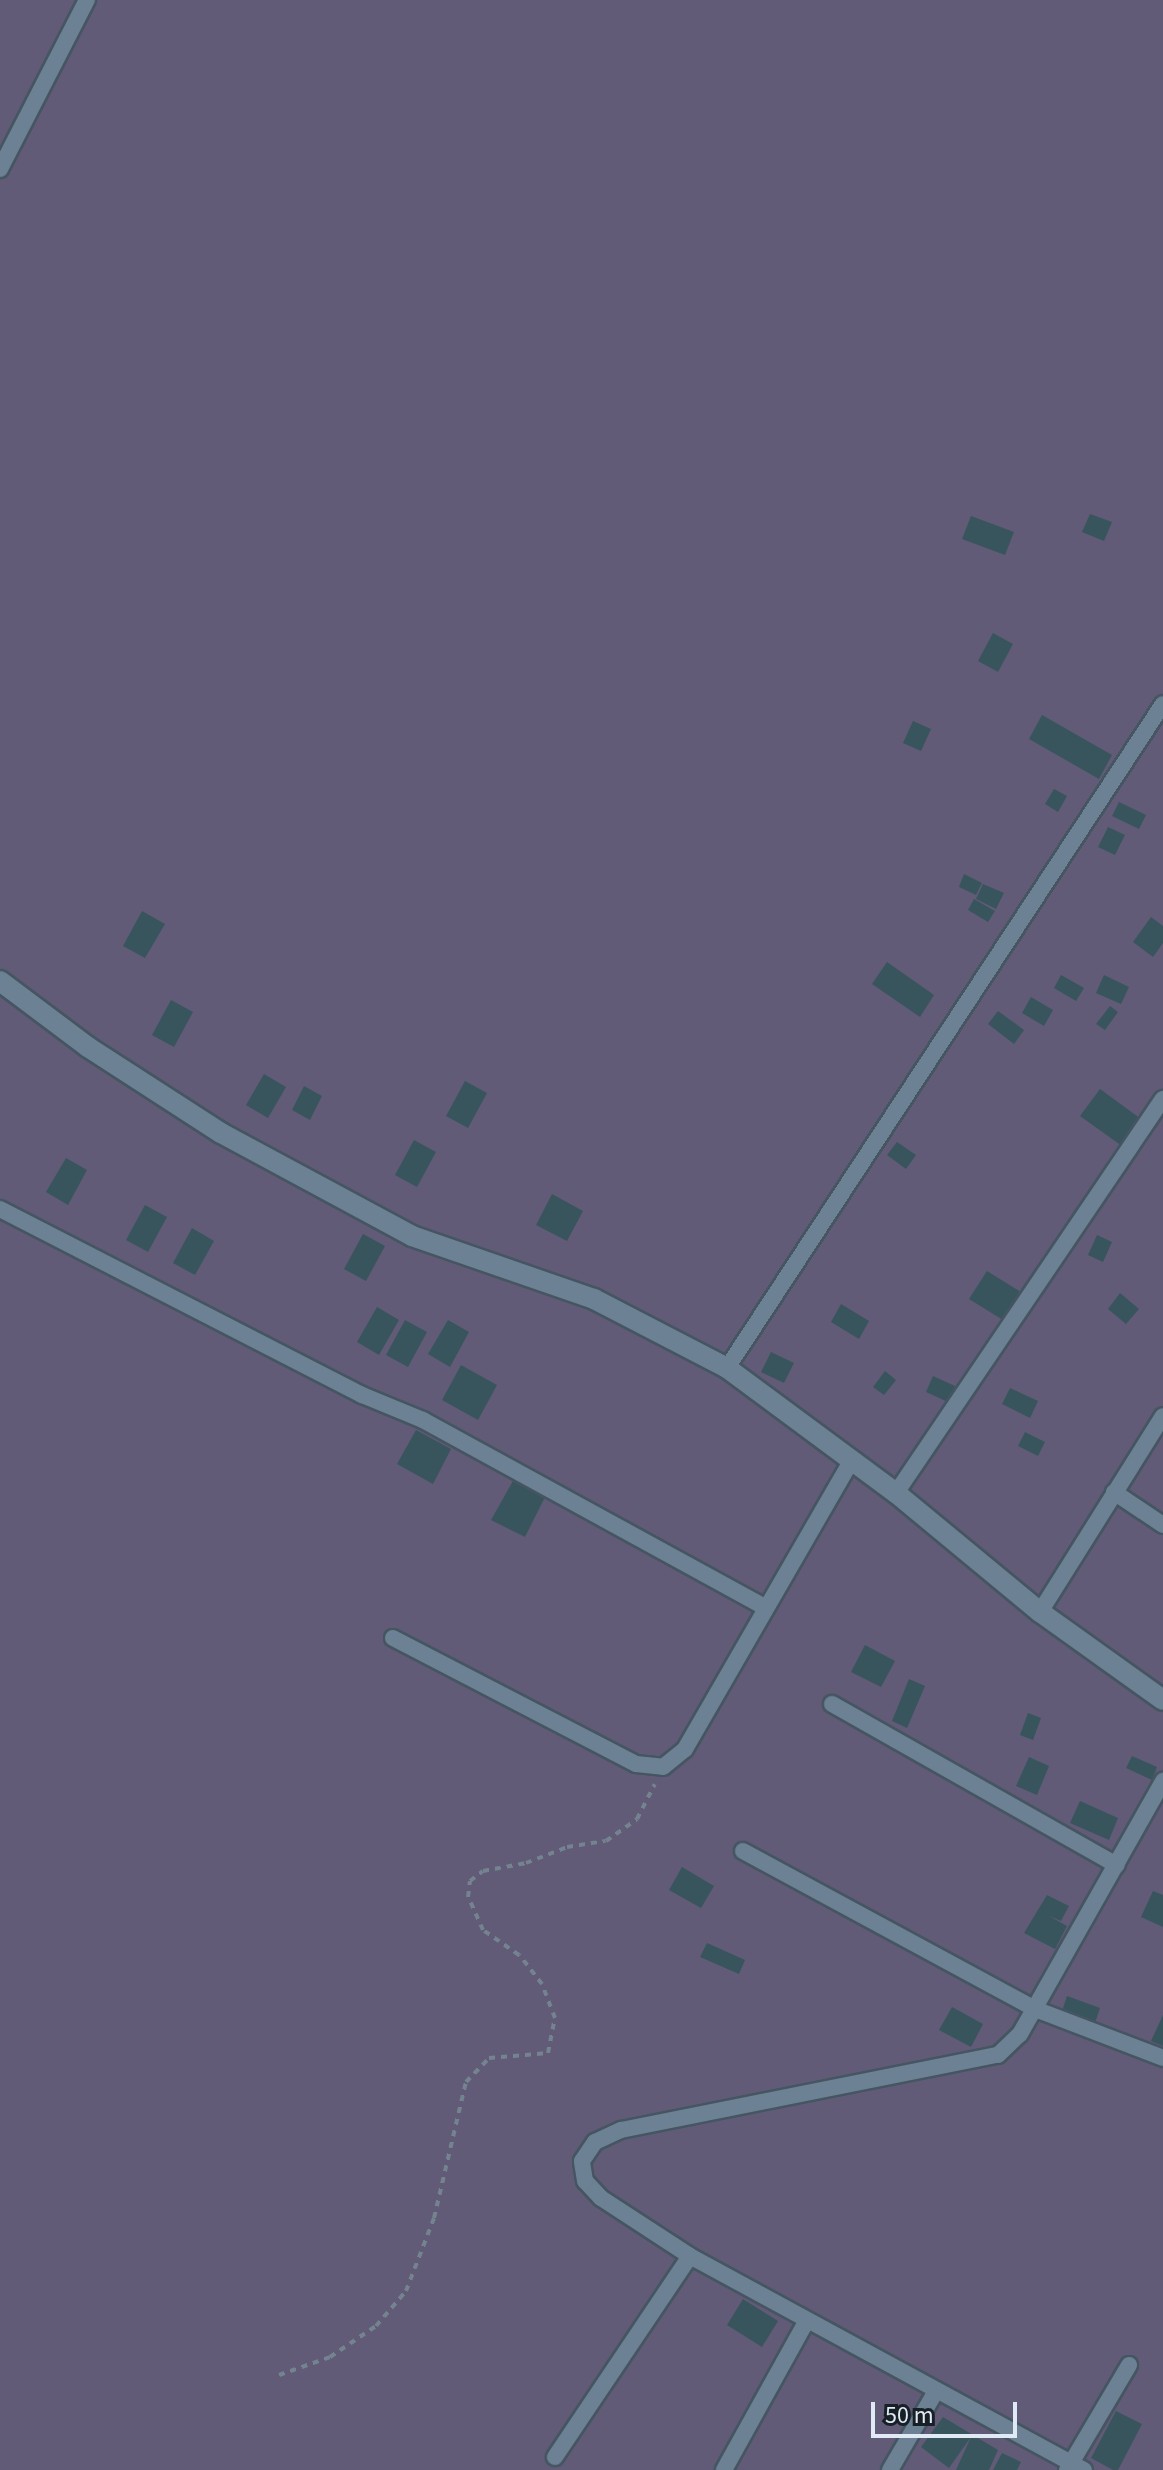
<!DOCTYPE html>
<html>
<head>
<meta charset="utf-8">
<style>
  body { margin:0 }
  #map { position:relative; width:1163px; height:2470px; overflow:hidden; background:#273a4a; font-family:"Source Sans 3",sans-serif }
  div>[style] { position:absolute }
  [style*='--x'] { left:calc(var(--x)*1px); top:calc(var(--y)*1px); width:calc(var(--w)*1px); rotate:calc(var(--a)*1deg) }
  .green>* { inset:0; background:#615b77 }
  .building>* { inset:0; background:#38555e }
  .path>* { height:4px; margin-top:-2px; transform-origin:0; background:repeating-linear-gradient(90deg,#738390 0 6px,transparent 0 12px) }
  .roads { filter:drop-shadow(2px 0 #455562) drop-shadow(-2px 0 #455562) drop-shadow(0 2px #455562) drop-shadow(0 -2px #455562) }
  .minor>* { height:16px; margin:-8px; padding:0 8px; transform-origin:8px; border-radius:8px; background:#6c8193 }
  .tertiary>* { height:20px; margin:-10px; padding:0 10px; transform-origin:10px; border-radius:10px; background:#6c8193 }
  span { translate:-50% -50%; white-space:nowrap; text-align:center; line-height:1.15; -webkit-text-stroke:6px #182027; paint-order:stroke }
  .scale { position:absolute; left:871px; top:2402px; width:146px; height:36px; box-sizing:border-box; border:4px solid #dfeaf4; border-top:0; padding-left:10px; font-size:24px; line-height:28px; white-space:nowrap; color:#dfeaf4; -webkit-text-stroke:6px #182027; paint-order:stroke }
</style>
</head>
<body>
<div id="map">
  <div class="green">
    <i style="clip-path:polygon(0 0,1163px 0,1163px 2470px,0 2470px)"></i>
  </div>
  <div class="building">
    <i style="clip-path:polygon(1090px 514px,1112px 522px,1104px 541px,1082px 532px)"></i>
    <i style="clip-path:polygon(971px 516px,1014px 532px,1005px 555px,962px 539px)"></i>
    <i style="clip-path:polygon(993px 633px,1013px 644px,998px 672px,978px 661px)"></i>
    <i style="clip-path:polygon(1042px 715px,1112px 755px,1099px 779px,1029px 739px)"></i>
    <i style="clip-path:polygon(913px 721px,931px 729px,921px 751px,903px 743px)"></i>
    <i style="clip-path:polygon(1054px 789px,1067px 796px,1058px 812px,1045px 804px)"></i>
    <i style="clip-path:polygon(1119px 802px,1146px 815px,1139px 829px,1112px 816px)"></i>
    <i style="clip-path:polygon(1108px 827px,1125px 835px,1115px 855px,1098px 847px)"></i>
    <i style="clip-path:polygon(964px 874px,982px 883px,976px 895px,959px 887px)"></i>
    <i style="clip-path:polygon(983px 884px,1004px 893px,996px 909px,976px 899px)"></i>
    <i style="clip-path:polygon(974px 899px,995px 911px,988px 922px,968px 910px)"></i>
    <i style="clip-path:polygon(142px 911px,165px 924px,145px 958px,123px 946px)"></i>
    <i style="clip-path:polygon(1151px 917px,1163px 926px,1163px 943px,1153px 957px,1133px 942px)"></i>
    <i style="clip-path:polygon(887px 962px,934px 995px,920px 1017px,872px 984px)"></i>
    <i style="clip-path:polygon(1061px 975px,1084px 988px,1076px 1001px,1054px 988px)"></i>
    <i style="clip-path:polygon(1104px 975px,1129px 987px,1121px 1004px,1096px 993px)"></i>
    <i style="clip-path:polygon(1031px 997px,1053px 1010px,1044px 1026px,1022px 1013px)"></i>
    <i style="clip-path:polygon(171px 1000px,193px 1012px,174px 1047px,152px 1035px)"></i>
    <i style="clip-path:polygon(1110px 1006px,1118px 1012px,1105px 1030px,1096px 1024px)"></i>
    <i style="clip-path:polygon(998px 1011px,1024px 1030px,1014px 1044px,988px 1024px)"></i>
    <i style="clip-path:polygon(264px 1074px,286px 1087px,268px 1118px,246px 1105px)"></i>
    <i style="clip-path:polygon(465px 1081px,487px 1093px,468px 1128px,446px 1116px)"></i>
    <i style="clip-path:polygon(304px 1086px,322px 1096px,310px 1120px,292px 1110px)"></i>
    <i style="clip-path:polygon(1100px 1089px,1141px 1119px,1122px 1146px,1080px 1116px)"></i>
    <i style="clip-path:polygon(414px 1140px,436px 1152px,417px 1187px,395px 1175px)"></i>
    <i style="clip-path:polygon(897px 1142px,916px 1155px,906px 1169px,887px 1155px)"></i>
    <i style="clip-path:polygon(66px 1158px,87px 1170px,68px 1205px,46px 1192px)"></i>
    <i style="clip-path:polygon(552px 1194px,583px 1211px,567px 1241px,536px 1225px)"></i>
    <i style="clip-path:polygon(145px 1205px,167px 1217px,148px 1252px,126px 1240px)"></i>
    <i style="clip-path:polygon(192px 1228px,214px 1241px,195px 1275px,173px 1263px)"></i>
    <i style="clip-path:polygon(363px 1234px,385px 1246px,366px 1281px,344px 1269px)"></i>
    <i style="clip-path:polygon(1097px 1235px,1112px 1242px,1103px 1262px,1088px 1255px)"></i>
    <i style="clip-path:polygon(987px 1271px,1021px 1292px,1003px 1320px,969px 1299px)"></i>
    <i style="clip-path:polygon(1120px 1293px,1139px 1309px,1126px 1324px,1108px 1309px)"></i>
    <i style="clip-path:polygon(841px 1304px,869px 1321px,859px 1339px,831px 1322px)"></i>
    <i style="clip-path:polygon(377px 1307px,399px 1320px,379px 1355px,357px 1342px)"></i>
    <i style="clip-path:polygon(405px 1320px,427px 1332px,408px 1367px,386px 1355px)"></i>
    <i style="clip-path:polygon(448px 1320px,469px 1332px,450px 1367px,428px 1354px)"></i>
    <i style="clip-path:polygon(771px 1352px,794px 1363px,784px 1383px,761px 1372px)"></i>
    <i style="clip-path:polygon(461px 1365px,497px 1385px,478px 1420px,442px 1400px)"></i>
    <i style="clip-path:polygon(885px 1371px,896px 1380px,884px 1395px,873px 1387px)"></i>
    <i style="clip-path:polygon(933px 1376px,955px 1386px,948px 1402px,926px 1392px)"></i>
    <i style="clip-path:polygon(1010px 1388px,1038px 1401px,1030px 1418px,1002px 1404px)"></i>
    <i style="clip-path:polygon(416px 1430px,451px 1449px,433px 1484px,397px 1464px)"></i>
    <i style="clip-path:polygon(1025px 1432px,1045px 1442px,1038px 1456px,1018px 1446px)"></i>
    <i style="clip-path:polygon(513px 1481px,545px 1497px,525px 1537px,491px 1520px)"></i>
    <i style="clip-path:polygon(865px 1645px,895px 1661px,881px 1687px,851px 1672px)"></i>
    <i style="clip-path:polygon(909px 1679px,925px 1686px,907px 1728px,892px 1721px)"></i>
    <i style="clip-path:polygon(1028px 1713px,1041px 1718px,1033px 1740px,1020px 1735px)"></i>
    <i style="clip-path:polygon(1132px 1756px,1157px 1767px,1152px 1780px,1126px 1768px)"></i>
    <i style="clip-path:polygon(1029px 1757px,1049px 1766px,1037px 1795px,1016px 1786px)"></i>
    <i style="clip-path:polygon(1080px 1801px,1118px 1818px,1109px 1840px,1070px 1823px)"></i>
    <i style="clip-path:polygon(682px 1867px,714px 1886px,701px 1908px,669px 1890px)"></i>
    <i style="clip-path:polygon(1153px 1891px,1163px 1895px,1163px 1927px,1141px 1917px)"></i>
    <i style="clip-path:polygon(1047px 1895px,1069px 1906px,1061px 1921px,1049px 1916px,1067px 1926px,1055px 1949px,1024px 1933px)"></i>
    <i style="clip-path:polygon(707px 1943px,745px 1960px,739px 1974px,700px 1957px)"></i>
    <i style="clip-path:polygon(1067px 1996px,1100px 2008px,1095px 2023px,1062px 2011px)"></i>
    <i style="clip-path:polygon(952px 2007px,983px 2024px,971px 2047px,939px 2030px)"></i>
    <i style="clip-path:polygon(1163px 2015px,1163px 2046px,1151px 2041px)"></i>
    <i style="clip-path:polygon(743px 2299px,778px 2321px,762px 2347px,727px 2325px)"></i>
    <i style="clip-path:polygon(1116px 2411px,1142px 2424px,1118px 2470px,1113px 2470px,1091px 2458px)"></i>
    <i style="clip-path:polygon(943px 2417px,998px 2450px,989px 2470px,956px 2470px,971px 2437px,949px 2468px,921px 2447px)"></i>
    <i style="clip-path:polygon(1002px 2453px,1021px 2462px,1017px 2470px,993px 2470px)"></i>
  </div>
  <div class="path">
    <i style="--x:279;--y:2375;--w:54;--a:-19.4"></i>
    <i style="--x:330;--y:2357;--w:55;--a:-34"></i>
    <i style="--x:376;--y:2326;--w:46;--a:-49.4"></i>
    <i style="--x:406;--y:2291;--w:78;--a:-69"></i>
    <i style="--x:434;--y:2218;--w:140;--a:-76.8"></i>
    <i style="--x:466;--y:2082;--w:33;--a:-46"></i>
    <i style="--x:489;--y:2058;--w:59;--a:-4.8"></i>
    <i style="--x:548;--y:2053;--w:36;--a:-79"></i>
    <i style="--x:555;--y:2018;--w:36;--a:-111"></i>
    <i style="--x:542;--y:1984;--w:37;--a:-128"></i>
    <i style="--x:519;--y:1955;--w:44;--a:-145.2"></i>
    <i style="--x:483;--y:1930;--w:36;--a:-114"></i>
    <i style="--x:468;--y:1897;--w:16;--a:-83"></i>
    <i style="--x:470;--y:1881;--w:16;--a:-38"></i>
    <i style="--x:483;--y:1871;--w:44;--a:-10.5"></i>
    <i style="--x:526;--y:1863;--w:44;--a:-21.3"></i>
    <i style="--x:567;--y:1847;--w:39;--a:-9"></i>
    <i style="--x:606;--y:1841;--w:38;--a:-35"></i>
    <i style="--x:637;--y:1819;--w:39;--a:-63"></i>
  </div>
  <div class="roads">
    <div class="minor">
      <i style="--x:0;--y:169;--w:190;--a:-62.8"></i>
      <i style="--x:0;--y:1209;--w:407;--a:27.2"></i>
      <i style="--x:362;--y:1395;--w:66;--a:22.3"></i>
      <i style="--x:423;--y:1420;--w:391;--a:28.7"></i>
      <i style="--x:727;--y:1368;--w:794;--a:-56.71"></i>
      <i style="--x:1114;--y:1492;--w:59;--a:34"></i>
      <i style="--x:896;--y:1493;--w:476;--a:-55.9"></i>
      <i style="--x:1040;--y:1612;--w:231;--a:-57.9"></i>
      <i style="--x:393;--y:1638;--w:274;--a:27.4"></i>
      <i style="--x:636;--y:1764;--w:27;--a:6"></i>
      <i style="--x:663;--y:1767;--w:28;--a:-39"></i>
      <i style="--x:685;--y:1749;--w:332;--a:-60"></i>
      <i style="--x:832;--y:1704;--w:327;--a:29.5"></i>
      <i style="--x:743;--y:1851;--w:332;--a:28.4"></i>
      <i style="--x:1035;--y:2009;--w:137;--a:20.9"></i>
      <i style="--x:555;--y:2457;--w:242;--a:-56.1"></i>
      <i style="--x:724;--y:2470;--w:171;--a:-61"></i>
      <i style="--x:890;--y:2470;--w:91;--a:-59.8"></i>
      <i style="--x:1067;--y:2470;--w:122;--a:-59.4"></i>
      <i style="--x:1084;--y:2470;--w:448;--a:-151.5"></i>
      <i style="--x:690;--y:2256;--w:106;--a:-146.9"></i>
      <i style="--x:601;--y:2198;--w:23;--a:-133"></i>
      <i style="--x:585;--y:2181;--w:20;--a:-99"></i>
      <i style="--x:582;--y:2161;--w:23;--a:-56"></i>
      <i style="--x:595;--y:2142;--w:29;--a:-25"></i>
      <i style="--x:621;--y:2130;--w:384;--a:-11.3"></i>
      <i style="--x:998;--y:2055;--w:30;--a:-44"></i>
      <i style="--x:1020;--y:2034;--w:291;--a:-60.5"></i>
    </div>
    <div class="tertiary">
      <i style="--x:0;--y:981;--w:110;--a:36.9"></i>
      <i style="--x:88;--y:1047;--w:158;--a:32.9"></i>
      <i style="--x:221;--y:1133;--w:217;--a:28.3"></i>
      <i style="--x:412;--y:1236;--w:193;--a:19.1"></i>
      <i style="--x:594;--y:1299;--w:150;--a:27.4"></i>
      <i style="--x:727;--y:1368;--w:210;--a:36.5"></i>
      <i style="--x:896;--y:1493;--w:187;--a:39.6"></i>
      <i style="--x:1040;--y:1612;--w:151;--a:35.6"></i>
    </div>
  </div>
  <div class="scale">50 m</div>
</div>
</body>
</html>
